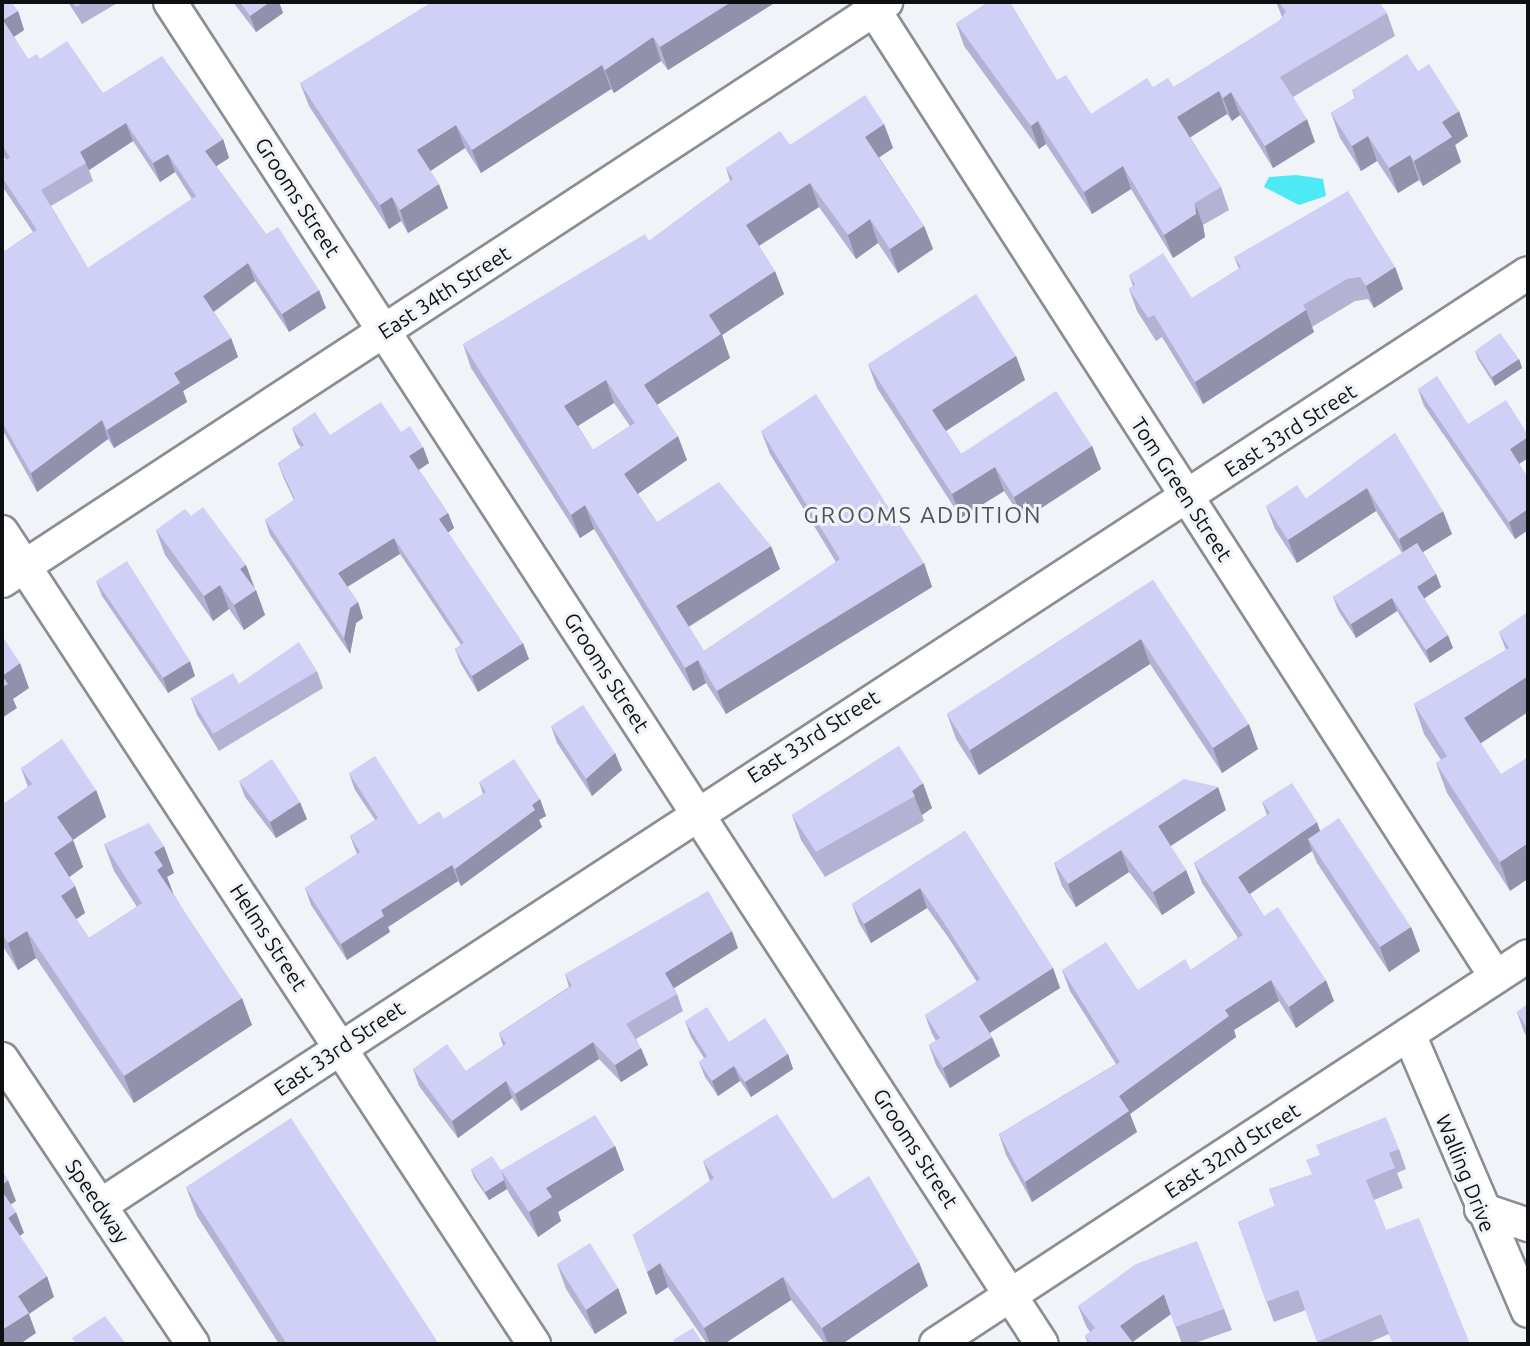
<!DOCTYPE html>
<html>
<head>
<meta charset="utf-8">
<style>
  body { margin:0 }
  #map { position:relative; width:1530px; height:1346px; overflow:hidden; background:#f0f3f8; font-family:Ubuntu,sans-serif }
  div>[style] { position:absolute }
  [style*='--x'] { left:calc(var(--x)*1px); top:calc(var(--y)*1px); width:calc(var(--w)*1px); rotate:calc(var(--a)*1deg) }
  .water>* { inset:0; background:#4deaf5 }
  .roads { filter:drop-shadow(2px 0 #8c8e92) drop-shadow(-2px 0 #8c8e92) drop-shadow(0 2px #8c8e92) drop-shadow(0 -2px #8c8e92) }
  .minor>* { height:32px; margin:-16px; padding:0 16px; transform-origin:16px; border-radius:16px; background:#fff }
  .wall>* { inset:0; background:#b3b2d3 }
  .shaded-wall>* { inset:0; background:#9291ac }
  .building>* { inset:0; background:#d0cff5 }
  span { translate:-50% -50%; white-space:nowrap; text-align:center; line-height:1.15; -webkit-text-stroke:6px #f0f3f8; paint-order:stroke }
  .street-label { font-size:21px; color:#0e0f11 }
  .neighbourhood-label { font-size:23px; color:#515257; letter-spacing:2px }
  .frame { position:absolute; inset:0; border:4px solid #0e0f11; pointer-events:none }
</style>
</head>
<body>
<div id="map">
  <div class="water">
    <i style="clip-path:polygon(1296px 175px,1323px 179px,1326px 196px,1299px 205px,1264px 187px,1269px 177px)"></i>
  </div>
  <div class="roads">
    <div class="minor">
      <i style="--x:170;--y:2;--w:1600;--a:56.99"></i>
      <i style="--x:869;--y:2;--w:1159;--a:57.26"></i>
      <i style="--x:2;--y:532;--w:971;--a:56.77"></i>
      <i style="--x:2;--y:581;--w:1057;--a:-33.22"></i>
      <i style="--x:1409;--y:1034;--w:301;--a:66.8"></i>
      <i style="--x:2;--y:1059;--w:343;--a:56.2"></i>
      <i style="--x:101;--y:1205;--w:1704;--a:-33.15"></i>
      <i style="--x:1481;--y:1209;--w:50;--a:18.8"></i>
      <i style="--x:936;--y:1344;--w:708;--a:-33.24"></i>
    </div>
  </div>
  <div class="wall">
    <i style="clip-path:polygon(evenodd,2px 2px,18px 11px,24px 30px,14px 37px,28px 59px,40px 59px,103px 93px,223px 139px,229px 158px,216px 166px,266px 234px,326px 308px,289px 332px,255px 281px,214px 312px,231px 338px,238px 357px,183px 391px,187px 402px,114px 448px,108px 439px,37px 492px,2px 429px,2px 253px,33px 232px,2px 186px,2px 163px,6px 160px,2px 154px,2px 2px,133px 141px,160px 182px,175px 172px,192px 199px,88px 268px,51px 206px,93px 181px,89px 170px,133px 141px)"></i>
    <i style="clip-path:polygon(68px 2px,119px 2px,82px 24px)"></i>
    <i style="clip-path:polygon(233px 2px,279px 2px,283px 13px,256px 32px)"></i>
    <i style="clip-path:polygon(516px 2px,776px 2px,668px 70px,661px 61px,614px 93px,611px 89px,481px 173px,465px 148px,430px 171px,448px 208px,408px 233px,401px 221px,389px 229px,309px 106px,300px 83px)"></i>
    <i style="clip-path:polygon(1276px 2px,1383px 2px,1380px 4px,1387px 13px,1395px 36px,1293px 97px,1315px 142px,1273px 168px,1240px 115px,1232px 121px,1227px 114px,1190px 137px,1221px 187px,1229px 210px,1203px 225px,1205px 237px,1173px 258px,1131px 189px,1092px 214px,1046px 144px,1039px 149px,964px 46px,956px 23px,1057px 80px,1091px 114px,1153px 87px,1174px 87px,1279px 21px,1282px 17px)"></i>
    <i style="clip-path:polygon(1418px 71px,1468px 136px,1455px 145px,1461px 162px,1423px 186px,1419px 180px,1398px 193px,1377px 161px,1361px 171px,1340px 138px,1331px 113px,1355px 98px,1352px 90px)"></i>
    <i style="clip-path:polygon(evenodd,884px 124px,893px 148px,879px 157px,924px 226px,933px 249px,898px 273px,878px 243px,856px 259px,819px 207px,759px 246px,784px 294px,722px 335px,730px 358px,657px 405px,687px 460px,638px 494px,657px 522px,780px 569px,689px 627px,704px 651px,836px 562px,770px 454px,761px 431px,924px 563px,932px 587px,726px 714px,706px 683px,693px 691px,594px 529px,580px 538px,471px 368px,463px 344px,649px 241px,730px 181px,726px 168px,790px 145px,884px 124px,614px 403px,630px 426px,593px 450px,578px 426px,614px 403px)"></i>
    <i style="clip-path:polygon(1234px 257px,1395px 267px,1403px 289px,1374px 308px,1368px 299px,1355px 301px,1312px 327px,1314px 332px,1203px 404px,1162px 337px,1156px 341px,1137px 311px,1129px 289px,1133px 286px,1129px 275px,1192px 298px,1239px 269px)"></i>
    <i style="clip-path:polygon(1475px 351px,1519px 359px,1522px 368px,1495px 386px,1478px 359px)"></i>
    <i style="clip-path:polygon(1016px 356px,1025px 380px,946px 431px,961px 454px,1092px 446px,1101px 469px,1023px 520px,1004px 491px,961px 518px,877px 388px,868px 364px)"></i>
    <i style="clip-path:polygon(1418px 389px,1468px 424px,1528px 435px,1528px 458px,1519px 464px,1528px 478px,1528px 530px,1515px 539px,1424px 406px)"></i>
    <i style="clip-path:polygon(292px 428px,330px 435px,401px 432px,423px 447px,429px 463px,419px 470px,448px 513px,454px 528px,448px 532px,529px 659px,478px 692px,461px 664px,455px 649px,461px 645px,400px 554px,347px 586px,358px 602px,363px 618px,356px 623px,350px 654px,270px 535px,265px 520px,294px 500px,284px 479px,278px 463px,301px 447px,298px 444px)"></i>
    <i style="clip-path:polygon(1395px 433px,1452px 534px,1423px 552px,1436px 574px,1441px 587px,1424px 598px,1453px 648px,1430px 663px,1397px 611px,1356px 638px,1338px 610px,1333px 597px,1402px 553px,1376px 511px,1297px 563px,1275px 529px,1266px 506px,1306px 499px)"></i>
    <i style="clip-path:polygon(191px 516px,246px 565px,265px 615px,244px 630px,229px 609px,213px 621px,165px 555px,156px 530px)"></i>
    <i style="clip-path:polygon(1153px 580px,1258px 749px,1222px 773px,1150px 664px,979px 775px,956px 739px,947px 714px)"></i>
    <i style="clip-path:polygon(96px 581px,195px 676px,168px 693px,102px 596px)"></i>
    <i style="clip-path:polygon(1528px 612px,1528px 712px,1481px 743px,1510px 891px,1447px 793px,1436px 763px,1441px 760px,1424px 734px,1414px 704px,1506px 650px,1499px 632px)"></i>
    <i style="clip-path:polygon(317px 671px,323px 688px,219px 751px,197px 715px,191px 698px)"></i>
    <i style="clip-path:polygon(551px 726px,615px 753px,622px 770px,592px 796px,557px 743px)"></i>
    <i style="clip-path:polygon(899px 746px,932px 808px,922px 815px,924px 821px,825px 877px,801px 840px,792px 815px)"></i>
    <i style="clip-path:polygon(21px 768px,96px 790px,106px 817px,73px 840px,83px 867px,69px 877px,75px 886px,85px 913px,76px 919px,89px 938px,137px 907px,114px 871px,104px 844px,174px 873px,167px 877px,173px 893px,252px 1025px,134px 1103px,36px 958px,18px 970px,2px 945px,2px 805px,28px 787px)"></i>
    <i style="clip-path:polygon(349px 773px,419px 825px,444px 819px,483px 794px,479px 782px,540px 799px,546px 816px,539px 820px,542px 827px,461px 886px,458px 881px,388px 927px,390px 932px,347px 960px,311px 905px,305px 888px,357px 854px,350px 836px,375px 820px,355px 790px)"></i>
    <i style="clip-path:polygon(239px 781px,307px 819px,276px 838px,245px 797px)"></i>
    <i style="clip-path:polygon(1262px 802px,1320px 831px,1411px 927px,1420px 951px,1389px 972px,1317px 863px,1312px 851px,1250px 894px,1264px 916px,1334px 1001px,1296px 1028px,1279px 1001px,1234px 1030px,1236px 1037px,1130px 1114px,1137px 1132px,1032px 1202px,1006px 1155px,999px 1134px,1116px 1064px,1070px 991px,1062px 970px,1138px 990px,1191px 970px,1238px 938px,1202px 883px,1194px 863px,1267px 815px)"></i>
    <i style="clip-path:polygon(1226px 810px,1170px 846px,1186px 870px,1195px 893px,1162px 915px,1129px 872px,1076px 907px,1062px 886px,1054px 863px)"></i>
    <i style="clip-path:polygon(965px 831px,1053px 968px,1060px 988px,990px 1033px,1000px 1056px,950px 1088px,936px 1065px,929px 1045px,936px 1041px,932px 1034px,925px 1015px,977px 982px,948px 937px,927px 908px,871px 943px,859px 923px,852px 904px)"></i>
    <i style="clip-path:polygon(738px 948px,674px 988px,677px 994px,683px 1011px,636px 1039px,648px 1065px,621px 1082px,599px 1059px,521px 1111px,512px 1098px,458px 1138px,419px 1086px,413px 1069px,466px 1071px,503px 1046px,499px 1033px,569px 987px,565px 974px)"></i>
    <i style="clip-path:polygon(1528px 1004px,1528px 1039px,1524px 1032px,1517px 1012px)"></i>
    <i style="clip-path:polygon(685px 1021px,729px 1042px,788px 1054px,793px 1069px,751px 1097px,740px 1081px,718px 1096px,705px 1077px,699px 1062px,704px 1058px,691px 1037px)"></i>
    <i style="clip-path:polygon(615px 1146px,624px 1170px,558px 1212px,561px 1221px,538px 1237px,510px 1195px,507px 1189px,489px 1200px,474px 1178px,471px 1169px,501px 1170px)"></i>
    <i style="clip-path:polygon(1399px 1149px,1406px 1169px,1397px 1173px,1403px 1188px,1374px 1200px,1386px 1230px,1470px 1344px,1393px 1344px,1389px 1334px,1365px 1344px,1318px 1344px,1306px 1310px,1274px 1322px,1238px 1222px,1275px 1206px,1269px 1189px)"></i>
    <i style="clip-path:polygon(703px 1161px,833px 1199px,928px 1286px,842px 1344px,825px 1344px,791px 1300px,724px 1344px,707px 1344px,668px 1287px,656px 1295px,633px 1235px,710px 1181px)"></i>
    <i style="clip-path:polygon(186px 1187px,439px 1344px,279px 1344px,197px 1216px)"></i>
    <i style="clip-path:polygon(557px 1264px,618px 1288px,627px 1313px,595px 1334px,566px 1289px)"></i>
    <i style="clip-path:polygon(1078px 1306px,1224px 1309px,1232px 1330px,1192px 1344px,1182px 1344px,1171px 1314px,1132px 1342px,1134px 1344px,1088px 1344px,1085px 1336px,1090px 1332px,1086px 1326px)"></i>
  </div>
  <div class="shaded-wall">
    <i style="clip-path:polygon(270px 2px,279px 2px,283px 13px,256px 32px,250px 16px)"></i>
    <i style="clip-path:polygon(731px 2px,776px 2px,668px 70px,660px 47px)"></i>
    <i style="clip-path:polygon(18px 11px,24px 30px,10px 39px,3px 20px)"></i>
    <i style="clip-path:polygon(653px 37px,661px 61px,614px 93px,605px 70px)"></i>
    <i style="clip-path:polygon(602px 65px,611px 89px,481px 173px,472px 150px)"></i>
    <i style="clip-path:polygon(1219px 91px,1227px 114px,1186px 140px,1177px 117px)"></i>
    <i style="clip-path:polygon(1231px 92px,1240px 115px,1232px 121px,1223px 98px)"></i>
    <i style="clip-path:polygon(1459px 111px,1468px 136px,1455px 145px,1461px 162px,1423px 186px,1414px 161px,1442px 122px)"></i>
    <i style="clip-path:polygon(1307px 119px,1315px 142px,1273px 168px,1265px 146px)"></i>
    <i style="clip-path:polygon(1038px 121px,1046px 144px,1039px 149px,1031px 126px)"></i>
    <i style="clip-path:polygon(126px 123px,133px 141px,89px 170px,80px 152px)"></i>
    <i style="clip-path:polygon(884px 124px,893px 148px,874px 161px,865px 137px)"></i>
    <i style="clip-path:polygon(456px 125px,465px 148px,426px 174px,417px 150px)"></i>
    <i style="clip-path:polygon(1368px 136px,1377px 161px,1361px 171px,1352px 146px)"></i>
    <i style="clip-path:polygon(223px 139px,229px 158px,212px 169px,205px 151px)"></i>
    <i style="clip-path:polygon(168px 154px,175px 172px,160px 182px,153px 163px)"></i>
    <i style="clip-path:polygon(1410px 155px,1419px 180px,1398px 193px,1389px 168px)"></i>
    <i style="clip-path:polygon(1123px 166px,1131px 189px,1092px 214px,1084px 192px)"></i>
    <i style="clip-path:polygon(810px 183px,819px 207px,754px 249px,746px 225px)"></i>
    <i style="clip-path:polygon(439px 184px,448px 208px,408px 233px,400px 210px)"></i>
    <i style="clip-path:polygon(392px 197px,401px 221px,389px 229px,380px 205px)"></i>
    <i style="clip-path:polygon(1195px 203px,1203px 225px,1205px 237px,1173px 258px,1164px 235px)"></i>
    <i style="clip-path:polygon(870px 219px,878px 243px,856px 259px,848px 235px)"></i>
    <i style="clip-path:polygon(924px 226px,933px 249px,898px 273px,890px 249px)"></i>
    <i style="clip-path:polygon(248px 263px,255px 281px,210px 314px,203px 296px)"></i>
    <i style="clip-path:polygon(1395px 267px,1403px 289px,1374px 308px,1366px 286px)"></i>
    <i style="clip-path:polygon(775px 271px,784px 294px,722px 335px,730px 358px,652px 408px,644px 385px,709px 315px)"></i>
    <i style="clip-path:polygon(319px 290px,326px 308px,289px 332px,282px 314px)"></i>
    <i style="clip-path:polygon(1306px 310px,1314px 332px,1203px 404px,1195px 382px)"></i>
    <i style="clip-path:polygon(231px 338px,238px 357px,183px 391px,187px 402px,114px 448px,107px 430px,174px 373px)"></i>
    <i style="clip-path:polygon(1016px 356px,1025px 380px,941px 434px,932px 410px)"></i>
    <i style="clip-path:polygon(1519px 359px,1522px 368px,1495px 386px,1492px 377px)"></i>
    <i style="clip-path:polygon(606px 380px,614px 403px,573px 429px,564px 406px)"></i>
    <i style="clip-path:polygon(102px 420px,108px 439px,37px 492px,31px 473px)"></i>
    <i style="clip-path:polygon(678px 436px,687px 460px,633px 497px,624px 474px)"></i>
    <i style="clip-path:polygon(1528px 437px,1528px 458px,1516px 466px,1510px 449px)"></i>
    <i style="clip-path:polygon(1092px 446px,1101px 469px,1023px 520px,1014px 497px)"></i>
    <i style="clip-path:polygon(423px 447px,429px 463px,415px 472px,409px 456px)"></i>
    <i style="clip-path:polygon(995px 467px,1004px 491px,961px 518px,952px 494px)"></i>
    <i style="clip-path:polygon(1367px 488px,1376px 511px,1297px 563px,1288px 540px)"></i>
    <i style="clip-path:polygon(585px 505px,594px 529px,580px 538px,571px 515px)"></i>
    <i style="clip-path:polygon(1528px 509px,1528px 530px,1515px 539px,1509px 522px)"></i>
    <i style="clip-path:polygon(1443px 511px,1452px 534px,1407px 562px,1399px 539px)"></i>
    <i style="clip-path:polygon(448px 513px,454px 528px,445px 535px,439px 519px)"></i>
    <i style="clip-path:polygon(394px 538px,400px 554px,344px 589px,338px 573px)"></i>
    <i style="clip-path:polygon(771px 546px,780px 569px,684px 629px,676px 606px)"></i>
    <i style="clip-path:polygon(924px 563px,932px 587px,726px 714px,717px 691px)"></i>
    <i style="clip-path:polygon(246px 565px,255px 590px,240px 569px)"></i>
    <i style="clip-path:polygon(1436px 574px,1441px 587px,1422px 600px,1417px 587px)"></i>
    <i style="clip-path:polygon(220px 585px,229px 609px,213px 621px,204px 596px)"></i>
    <i style="clip-path:polygon(256px 590px,265px 615px,244px 630px,234px 605px)"></i>
    <i style="clip-path:polygon(1392px 598px,1397px 611px,1356px 638px,1351px 624px)"></i>
    <i style="clip-path:polygon(358px 602px,363px 618px,356px 623px,350px 654px,344px 638px,350px 608px)"></i>
    <i style="clip-path:polygon(1448px 635px,1453px 648px,1430px 663px,1426px 650px)"></i>
    <i style="clip-path:polygon(1141px 639px,1150px 664px,979px 775px,970px 750px)"></i>
    <i style="clip-path:polygon(523px 643px,529px 659px,478px 692px,472px 676px)"></i>
    <i style="clip-path:polygon(698px 660px,706px 683px,693px 691px,685px 668px)"></i>
    <i style="clip-path:polygon(190px 661px,195px 676px,168px 693px,163px 678px)"></i>
    <i style="clip-path:polygon(20px 663px,29px 688px,13px 699px,17px 708px,2px 718px,2px 676px)"></i>
    <i style="clip-path:polygon(1528px 676px,1528px 712px,1475px 747px,1464px 718px)"></i>
    <i style="clip-path:polygon(1249px 724px,1258px 749px,1222px 773px,1213px 748px)"></i>
    <i style="clip-path:polygon(615px 753px,622px 770px,592px 796px,586px 779px)"></i>
    <i style="clip-path:polygon(923px 783px,932px 808px,922px 815px,912px 791px)"></i>
    <i style="clip-path:polygon(1218px 787px,1226px 810px,1166px 849px,1158px 826px)"></i>
    <i style="clip-path:polygon(96px 790px,106px 817px,67px 844px,57px 817px)"></i>
    <i style="clip-path:polygon(540px 799px,546px 816px,539px 820px,542px 827px,461px 886px,455px 869px,532px 805px)"></i>
    <i style="clip-path:polygon(300px 802px,307px 819px,276px 838px,270px 822px)"></i>
    <i style="clip-path:polygon(1317px 822px,1324px 842px,1308px 839px,1312px 851px,1245px 897px,1238px 877px)"></i>
    <i style="clip-path:polygon(73px 840px,83px 867px,64px 881px,54px 853px)"></i>
    <i style="clip-path:polygon(1528px 843px,1528px 879px,1510px 891px,1500px 862px)"></i>
    <i style="clip-path:polygon(164px 846px,174px 873px,167px 877px,173px 893px,167px 897px,157px 870px,154px 852px)"></i>
    <i style="clip-path:polygon(1121px 850px,1129px 872px,1076px 907px,1068px 884px)"></i>
    <i style="clip-path:polygon(452px 865px,458px 881px,388px 927px,390px 932px,347px 960px,341px 944px,381px 910px)"></i>
    <i style="clip-path:polygon(1186px 870px,1195px 893px,1162px 915px,1153px 892px)"></i>
    <i style="clip-path:polygon(75px 886px,85px 913px,71px 923px,61px 896px)"></i>
    <i style="clip-path:polygon(920px 888px,927px 908px,871px 943px,864px 924px)"></i>
    <i style="clip-path:polygon(1411px 927px,1420px 951px,1389px 972px,1380px 947px)"></i>
    <i style="clip-path:polygon(27px 931px,36px 958px,18px 970px,8px 943px)"></i>
    <i style="clip-path:polygon(732px 931px,738px 948px,671px 990px,665px 973px)"></i>
    <i style="clip-path:polygon(1053px 968px,1060px 988px,986px 1035px,979px 1016px)"></i>
    <i style="clip-path:polygon(1271px 980px,1279px 1001px,1234px 1030px,1236px 1037px,1130px 1114px,1137px 1132px,1032px 1202px,1025px 1182px,1119px 1096px,1225px 1010px)"></i>
    <i style="clip-path:polygon(1326px 980px,1334px 1001px,1296px 1028px,1289px 1007px)"></i>
    <i style="clip-path:polygon(242px 998px,252px 1025px,134px 1103px,124px 1076px)"></i>
    <i style="clip-path:polygon(992px 1037px,1000px 1056px,950px 1088px,943px 1068px)"></i>
    <i style="clip-path:polygon(593px 1042px,599px 1059px,521px 1111px,515px 1094px)"></i>
    <i style="clip-path:polygon(641px 1048px,648px 1065px,621px 1082px,615px 1065px)"></i>
    <i style="clip-path:polygon(788px 1054px,793px 1069px,751px 1097px,745px 1082px)"></i>
    <i style="clip-path:polygon(734px 1066px,740px 1081px,718px 1096px,712px 1081px)"></i>
    <i style="clip-path:polygon(506px 1081px,512px 1098px,458px 1138px,452px 1121px)"></i>
    <i style="clip-path:polygon(615px 1146px,624px 1170px,558px 1212px,561px 1221px,538px 1237px,529px 1212px,546px 1188px)"></i>
    <i style="clip-path:polygon(8px 1180px,16px 1201px,7px 1207px,2px 1194px,2px 1185px)"></i>
    <i style="clip-path:polygon(504px 1180px,507px 1189px,489px 1200px,485px 1192px)"></i>
    <i style="clip-path:polygon(16px 1212px,24px 1233px,15px 1239px,8px 1218px)"></i>
    <i style="clip-path:polygon(919px 1262px,928px 1286px,842px 1344px,828px 1344px,822px 1328px)"></i>
    <i style="clip-path:polygon(660px 1263px,668px 1287px,656px 1295px,647px 1272px)"></i>
    <i style="clip-path:polygon(47px 1276px,54px 1297px,29px 1314px,36px 1333px,20px 1344px,2px 1344px,2px 1330px,18px 1296px)"></i>
    <i style="clip-path:polygon(783px 1277px,791px 1300px,724px 1344px,710px 1344px,704px 1328px)"></i>
    <i style="clip-path:polygon(618px 1288px,627px 1313px,595px 1334px,586px 1310px)"></i>
    <i style="clip-path:polygon(1164px 1294px,1171px 1314px,1130px 1344px,1120px 1326px)"></i>
  </div>
  <div class="building">
    <i style="clip-path:polygon(evenodd,2px 2px,11px 2px,18px 11px,3px 20px,28px 59px,37px 54px,40px 59px,67px 41px,103px 93px,162px 56px,223px 139px,205px 151px,266px 234px,278px 227px,319px 290px,282px 314px,248px 263px,203px 296px,231px 338px,174px 373px,180px 383px,107px 430px,102px 420px,31px 473px,2px 422px,2px 253px,37px 230px,2px 177px,2px 163px,10px 157px,2px 145px,2px 2px,126px 123px,153px 163px,168px 154px,196px 196px,88px 268px,41px 190px,86px 163px,80px 152px,126px 123px)"></i>
    <i style="clip-path:polygon(72px 2px,85px 2px,76px 7px)"></i>
    <i style="clip-path:polygon(240px 2px,270px 2px,250px 16px)"></i>
    <i style="clip-path:polygon(432px 2px,512px 2px,513px 4px,516px 2px,731px 2px,660px 47px,653px 37px,605px 70px,602px 65px,472px 150px,456px 125px,417px 150px,439px 184px,400px 210px,392px 197px,380px 205px,300px 83px)"></i>
    <i style="clip-path:polygon(988px 2px,1010px 2px,1057px 80px,1066px 75px,1091px 114px,1147px 78px,1153px 87px,1168px 78px,1174px 87px,1279px 21px,1286px 12px,1279px 2px,1379px 2px,1387px 13px,1280px 77px,1307px 119px,1265px 146px,1231px 92px,1223px 98px,1219px 91px,1177px 117px,1221px 187px,1195px 203px,1196px 214px,1164px 235px,1123px 166px,1084px 192px,1038px 121px,1031px 126px,956px 23px)"></i>
    <i style="clip-path:polygon(1407px 54px,1418px 71px,1429px 64px,1459px 111px,1442px 122px,1452px 137px,1414px 161px,1410px 155px,1389px 168px,1368px 136px,1352px 146px,1331px 113px,1356px 97px,1352px 90px)"></i>
    <i style="clip-path:polygon(evenodd,865px 95px,884px 124px,865px 137px,924px 226px,890px 249px,870px 219px,848px 235px,810px 183px,746px 225px,775px 271px,709px 315px,721px 334px,644px 385px,678px 436px,624px 474px,657px 522px,719px 482px,771px 546px,676px 606px,704px 651px,840px 559px,761px 431px,816px 394px,924px 563px,717px 691px,698px 660px,685px 668px,585px 505px,571px 515px,463px 344px,645px 234px,649px 241px,733px 179px,726px 168px,780px 131px,790px 145px,865px 95px,606px 380px,635px 423px,593px 450px,564px 406px,606px 380px)"></i>
    <i style="clip-path:polygon(1348px 191px,1395px 267px,1366px 286px,1360px 277px,1347px 279px,1303px 305px,1306px 310px,1195px 382px,1154px 315px,1148px 318px,1129px 289px,1135px 285px,1129px 275px,1163px 253px,1192px 298px,1241px 267px,1234px 257px)"></i>
    <i style="clip-path:polygon(976px 294px,1016px 356px,932px 410px,961px 454px,1056px 391px,1092px 446px,1014px 497px,995px 467px,952px 494px,868px 364px)"></i>
    <i style="clip-path:polygon(1500px 333px,1519px 359px,1492px 377px,1475px 351px)"></i>
    <i style="clip-path:polygon(1437px 376px,1468px 424px,1506px 400px,1528px 435px,1528px 437px,1510px 449px,1528px 478px,1528px 509px,1509px 522px,1418px 389px)"></i>
    <i style="clip-path:polygon(381px 402px,401px 432px,410px 426px,423px 447px,409px 456px,448px 513px,439px 519px,523px 643px,472px 676px,455px 649px,464px 643px,394px 538px,338px 573px,358px 602px,350px 608px,344px 638px,265px 520px,295px 499px,278px 463px,304px 445px,292px 428px,315px 412px,330px 435px)"></i>
    <i style="clip-path:polygon(1395px 433px,1443px 511px,1399px 539px,1367px 488px,1288px 540px,1266px 506px,1297px 485px,1306px 499px)"></i>
    <i style="clip-path:polygon(203px 507px,246px 565px,240px 569px,256px 590px,234px 605px,220px 585px,204px 596px,156px 530px,185px 509px,191px 516px)"></i>
    <i style="clip-path:polygon(1417px 543px,1436px 574px,1417px 587px,1448px 635px,1426px 650px,1392px 598px,1351px 624px,1333px 597px)"></i>
    <i style="clip-path:polygon(127px 561px,190px 661px,163px 678px,96px 581px)"></i>
    <i style="clip-path:polygon(1153px 580px,1249px 724px,1213px 748px,1141px 639px,970px 750px,947px 714px)"></i>
    <i style="clip-path:polygon(1528px 612px,1528px 676px,1464px 718px,1501px 774px,1528px 757px,1528px 843px,1500px 862px,1436px 763px,1447px 756px,1414px 704px,1509px 648px,1499px 632px)"></i>
    <i style="clip-path:polygon(2px 636px,20px 663px,2px 676px,8px 684px,2px 687px)"></i>
    <i style="clip-path:polygon(299px 642px,317px 671px,213px 734px,191px 698px,233px 673px,239px 684px)"></i>
    <i style="clip-path:polygon(583px 705px,615px 753px,586px 779px,551px 726px)"></i>
    <i style="clip-path:polygon(62px 739px,96px 790px,57px 817px,73px 840px,54px 853px,75px 886px,61px 896px,89px 938px,142px 903px,104px 844px,149px 823px,164px 846px,154px 852px,163px 866px,157px 870px,242px 998px,124px 1076px,27px 931px,8px 943px,2px 933px,2px 805px,32px 784px,21px 768px)"></i>
    <i style="clip-path:polygon(899px 746px,923px 783px,912px 791px,915px 796px,816px 852px,792px 815px)"></i>
    <i style="clip-path:polygon(375px 756px,419px 825px,439px 811px,444px 819px,486px 792px,479px 782px,514px 759px,540px 799px,532px 805px,535px 810px,455px 869px,452px 865px,381px 910px,384px 916px,341px 944px,305px 888px,360px 852px,350px 836px,378px 818px,349px 773px)"></i>
    <i style="clip-path:polygon(272px 759px,300px 802px,270px 822px,239px 781px)"></i>
    <i style="clip-path:polygon(1184px 779px,1218px 787px,1158px 826px,1186px 870px,1153px 892px,1121px 850px,1068px 884px,1054px 863px)"></i>
    <i style="clip-path:polygon(1292px 783px,1317px 822px,1238px 877px,1264px 916px,1278px 907px,1326px 980px,1289px 1007px,1271px 980px,1225px 1010px,1229px 1016px,1119px 1096px,1129px 1111px,1025px 1182px,999px 1134px,1120px 1062px,1062px 970px,1106px 942px,1138px 990px,1185px 959px,1191px 970px,1243px 935px,1194px 863px,1270px 813px,1262px 802px)"></i>
    <i style="clip-path:polygon(1339px 818px,1411px 927px,1380px 947px,1308px 839px)"></i>
    <i style="clip-path:polygon(965px 831px,1053px 968px,979px 1016px,992px 1037px,943px 1068px,929px 1045px,940px 1038px,925px 1015px,980px 979px,941px 918px,920px 888px,864px 924px,852px 904px)"></i>
    <i style="clip-path:polygon(708px 891px,732px 931px,665px 973px,677px 994px,626px 1024px,641px 1048px,615px 1065px,593px 1042px,515px 1094px,506px 1081px,452px 1121px,413px 1069px,447px 1044px,466px 1071px,506px 1044px,499px 1033px,572px 986px,565px 974px)"></i>
    <i style="clip-path:polygon(1528px 1004px,1528px 1030px,1517px 1012px)"></i>
    <i style="clip-path:polygon(707px 1007px,729px 1042px,765px 1018px,788px 1054px,745px 1082px,734px 1066px,712px 1081px,699px 1062px,707px 1056px,685px 1021px)"></i>
    <i style="clip-path:polygon(777px 1114px,833px 1199px,869px 1176px,919px 1262px,822px 1328px,783px 1277px,704px 1328px,660px 1263px,647px 1272px,633px 1235px,714px 1178px,703px 1161px)"></i>
    <i style="clip-path:polygon(595px 1115px,615px 1146px,546px 1188px,552px 1197px,529px 1212px,501px 1170px)"></i>
    <i style="clip-path:polygon(1386px 1117px,1399px 1149px,1389px 1153px,1395px 1168px,1366px 1180px,1386px 1230px,1419px 1218px,1470px 1344px,1407px 1344px,1406px 1343px,1393px 1344px,1381px 1314px,1317px 1342px,1298px 1290px,1266px 1302px,1238px 1222px,1275px 1206px,1269px 1189px,1312px 1174px,1306px 1160px,1320px 1155px,1316px 1145px)"></i>
    <i style="clip-path:polygon(291px 1118px,439px 1344px,287px 1344px,186px 1187px)"></i>
    <i style="clip-path:polygon(492px 1156px,501px 1170px,504px 1180px,485px 1192px,471px 1169px)"></i>
    <i style="clip-path:polygon(2px 1171px,8px 1180px,2px 1185px)"></i>
    <i style="clip-path:polygon(2px 1191px,16px 1212px,8px 1218px,47px 1276px,18px 1296px,29px 1313px,2px 1330px)"></i>
    <i style="clip-path:polygon(1197px 1241px,1224px 1309px,1175px 1327px,1164px 1294px,1120px 1326px,1134px 1344px,1091px 1344px,1085px 1336px,1095px 1328px,1078px 1306px,1136px 1264px)"></i>
    <i style="clip-path:polygon(590px 1243px,618px 1288px,586px 1310px,557px 1264px)"></i>
    <i style="clip-path:polygon(105px 1316px,126px 1344px,76px 1344px,72px 1338px)"></i>
    <i style="clip-path:polygon(693px 1328px,703px 1344px,675px 1344px,673px 1340px)"></i>
  </div>
  <div class="street-label">
    <span style="left:298px;top:197px;rotate:57deg">Grooms Street</span>
    <span style="left:444px;top:292px;rotate:-33deg">East 34th Street</span>
    <span style="left:1290px;top:430px;rotate:-33deg">East 33rd Street</span>
    <span style="left:1182px;top:489px;rotate:57deg">Tom Green Street</span>
    <span style="left:607px;top:672px;rotate:57deg">Grooms Street</span>
    <span style="left:813px;top:736px;rotate:-33deg">East 33rd Street</span>
    <span style="left:269px;top:937px;rotate:57deg">Helms Street</span>
    <span style="left:339px;top:1048px;rotate:-34deg">East 33rd Street</span>
    <span style="left:916px;top:1148px;rotate:57deg">Grooms Street</span>
    <span style="left:1232px;top:1150px;rotate:-33deg">East 32nd Street</span>
    <span style="left:1466px;top:1173px;rotate:68deg">Walling Drive</span>
    <span style="left:98px;top:1201px;rotate:56deg">Speedway</span>
  </div>
  <div class="neighbourhood-label">
    <span style="left:923px;top:515px">GROOMS ADDITION</span>
  </div>
  <div class="frame"></div>
</div>
</body>
</html>
